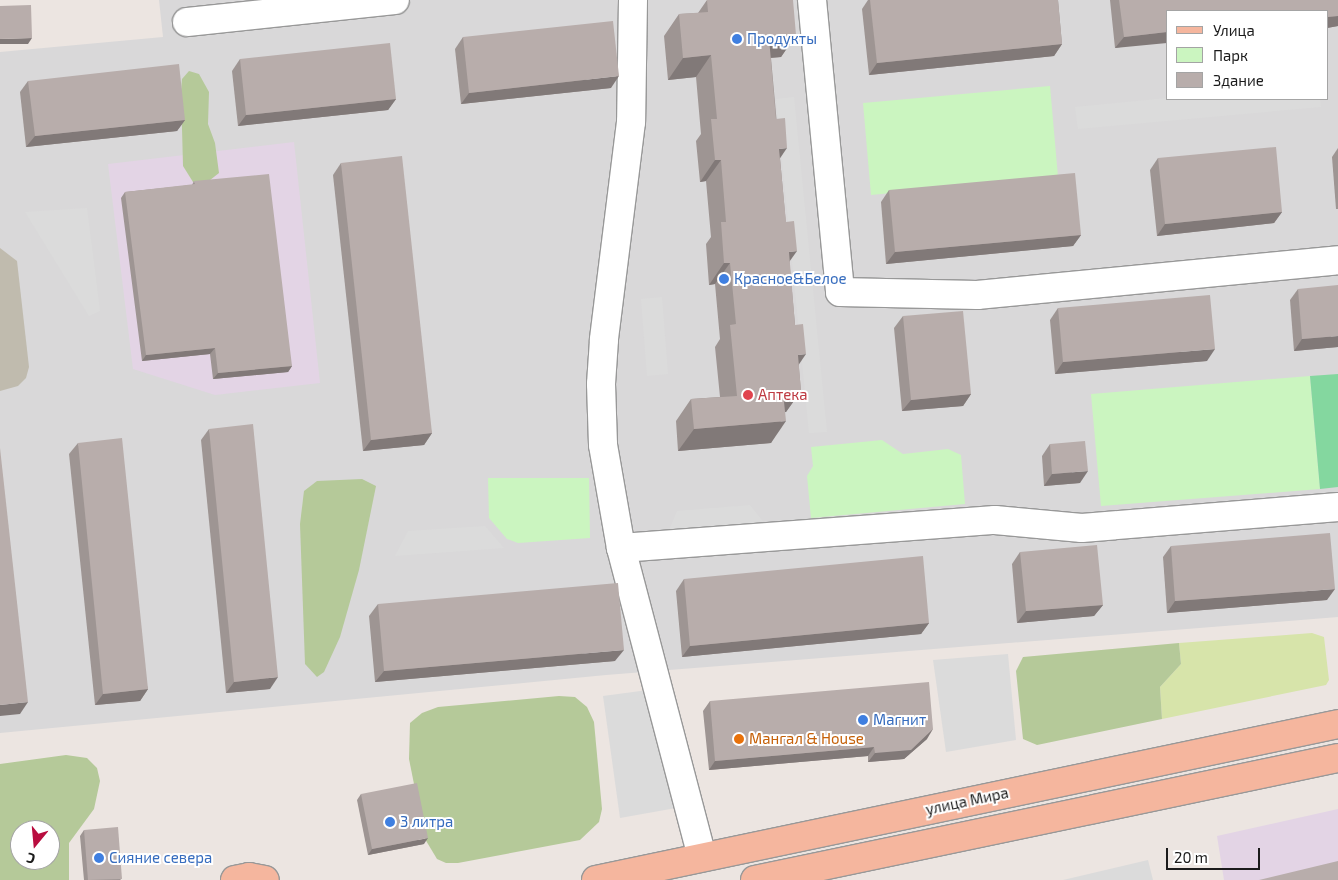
<!DOCTYPE html>
<html>
<head>
<meta charset="utf-8">
<style>
  body { margin:0 }
  #map { position:relative; width:1338px; height:880px; overflow:hidden; background:#ece5e1; font-family:"Exo 2",sans-serif }
  div>[style] { position:absolute }
  [style*='--x'] { left:calc(var(--x)*1px); top:calc(var(--y)*1px); width:calc(var(--w)*1px); rotate:calc(var(--a)*1deg) }
  .residential>* { inset:0; background:#d9d8d9 }
  .industrial>* { inset:0; background:#e3d4e5 }
  .construction>* { inset:0; background:#c0bbae }
  .grass>* { inset:0; background:#d7e4aa }
  .forest>* { inset:0; background:#b5c999 }
  .park>* { inset:0; background:#cbf5c0 }
  .pitch>* { inset:0; background:#84d79f }
  .parking>* { inset:0; background:#dbdbdb }
  .roads { filter:drop-shadow(1px 0 #989898) drop-shadow(-1px 0 #989898) drop-shadow(0 1px #989898) drop-shadow(0 -1px #989898) }
  .minor>* { height:28px; margin:-14px; padding:0 14px; transform-origin:14px; border-radius:14px; background:#fff }
  .major>* { height:28px; margin:-14px; padding:0 14px; transform-origin:14px; border-radius:14px; background:#f5b69e }
  .wall>* { inset:0; background:#9e9593 }
  .shaded-wall>* { inset:0; background:#817978 }
  .building>* { inset:0; background:#b8adab }
  .dots>* { width:14px; height:14px; translate:-50% -50%; box-sizing:border-box; border:2px solid #fff; border-radius:50% }
  span { translate:-50% -50%; white-space:nowrap; text-align:center; line-height:1.15; -webkit-text-stroke:4px #fff; paint-order:stroke }
  .shop-label { font-size:15px; color:#366cbe }
  .left { translate:0 -50%; text-align:left }
  .health-label { font-size:15px; color:#be3a42 }
  .food-label { font-size:15px; color:#c56008 }
  .street-label { font-size:15px; color:#1b1b1b }
  .legend { position:absolute; left:1166px; top:10px; width:162px; height:90px; box-sizing:border-box; background:#fff; border:1px solid #a4a4a4; margin:0; padding:6px 9px; list-style:none; font-size:15px; color:#1b1b1b }
  .legend li { display:flex; align-items:center; gap:10px; height:25px }
  .legend b { width:25px; border:1px solid #a4a4a4 }
  .north { position:absolute; left:10px; top:820px; width:50px; height:50px; box-sizing:border-box; background:#fff; border:1px solid #a4a4a4; border-radius:50%; rotate:197deg; font-size:14px; font-weight:700; line-height:20px; text-align:center; color:#1b1b1b }
  .north::after { content:''; display:block; margin:auto; width:18px; height:22px; background:#b90d3f; clip-path:polygon(50% 0,100% 100%,50% 72%,0 100%) }
  .scale { position:absolute; left:1166px; top:848px; width:94px; height:22px; box-sizing:border-box; border:2px solid #1b1b1b; border-top:0; padding-left:6px; font-size:15px; line-height:18px; white-space:nowrap; color:#1b1b1b; -webkit-text-stroke:4px #fff; paint-order:stroke }
</style>
</head>
<body>
<div id="map">
  <div class="residential">
    <i style="clip-path:polygon(evenodd,159px 0,1338px 0,1338px 617px,606px 675px,0 733px,0 52px,163px 37px,159px 0,1167px 11px,1327px 11px,1327px 99px,1167px 99px,1167px 11px)"></i>
  </div>
  <div class="industrial">
    <i style="clip-path:polygon(294px 142px,320px 383px,215px 395px,133px 369px,108px 164px)"></i>
    <i style="clip-path:polygon(1338px 809px,1338px 880px,1224px 880px,1217px 836px)"></i>
  </div>
  <div class="construction">
    <i style="clip-path:polygon(0 248px,17px 261px,29px 367px,26px 378px,18px 386px,0 391px)"></i>
  </div>
  <div class="grass">
    <i style="clip-path:polygon(1312px 633px,1324px 637px,1329px 680px,1326px 685px,1162px 719px,1160px 687px,1181px 664px,1179px 643px)"></i>
  </div>
  <div class="forest">
    <i style="clip-path:polygon(189px 71px,199px 74px,209px 92px,208px 124px,215px 143px,219px 173px,205px 184px,193px 182px,183px 166px,181px 91px,182px 79px)"></i>
    <i style="clip-path:polygon(362px 479px,376px 486px,359px 570px,340px 637px,324px 672px,317px 677px,305px 664px,300px 524px,304px 491px,317px 481px)"></i>
    <i style="clip-path:polygon(1179px 643px,1181px 664px,1160px 687px,1162px 719px,1037px 745px,1023px 739px,1016px 671px,1023px 657px)"></i>
    <i style="clip-path:polygon(559px 696px,575px 697px,587px 707px,594px 722px,602px 809px,599px 822px,580px 840px,458px 863px,446px 863px,437px 859px,425px 839px,409px 759px,410px 723px,422px 713px,438px 707px)"></i>
    <i style="clip-path:polygon(evenodd,66px 755px,87px 758px,97px 768px,100px 781px,94px 809px,69px 843px,69px 880px,0 880px,0 764px,66px 755px,20px 830px,50px 830px,50px 860px,20px 860px,20px 830px)"></i>
  </div>
  <div class="park">
    <i style="clip-path:polygon(1050px 86px,1058px 177px,871px 195px,863px 103px)"></i>
    <i style="clip-path:polygon(1310px 376px,1320px 489px,1101px 506px,1091px 394px)"></i>
    <i style="clip-path:polygon(882px 440px,903px 454px,948px 449px,961px 455px,965px 504px,811px 518px,807px 476px,813px 466px,811px 447px)"></i>
    <i style="clip-path:polygon(488px 478px,589px 478px,590px 538px,518px 543px,507px 539px,489px 518px)"></i>
  </div>
  <div class="pitch">
    <i style="clip-path:polygon(1338px 374px,1338px 487px,1320px 489px,1310px 376px)"></i>
  </div>
  <div class="parking">
    <i style="clip-path:polygon(794px 97px,827px 432px,809px 433px,776px 99px)"></i>
    <i style="clip-path:polygon(1167px 98px,1320px 99px,1321px 107px,1078px 129px,1075px 107px)"></i>
    <i style="clip-path:polygon(87px 208px,100px 311px,89px 316px,25px 212px)"></i>
    <i style="clip-path:polygon(662px 297px,668px 374px,647px 376px,641px 299px)"></i>
    <i style="clip-path:polygon(750px 505px,766px 525px,668px 533px,677px 511px)"></i>
    <i style="clip-path:polygon(485px 526px,504px 548px,395px 556px,408px 531px)"></i>
    <i style="clip-path:polygon(1008px 654px,1016px 740px,946px 752px,933px 660px)"></i>
    <i style="clip-path:polygon(648px 690px,676px 808px,620px 818px,603px 696px)"></i>
    <i style="clip-path:polygon(1148px 860px,1153px 880px,1063px 880px)"></i>
  </div>
  <div class="roads">
    <div class="minor">
      <i style="--x:633;--y:0;--w:122;--a:90.9"></i>
      <i style="--x:631;--y:122;--w:220;--a:97.1"></i>
      <i style="--x:604;--y:340;--w:44;--a:93.9"></i>
      <i style="--x:601;--y:384;--w:61;--a:88.1"></i>
      <i style="--x:603;--y:445;--w:105;--a:80.1"></i>
      <i style="--x:621;--y:548;--w:318;--a:75.3"></i>
      <i style="--x:812;--y:0;--w:293;--a:84.5"></i>
      <i style="--x:840;--y:292;--w:137;--a:1.3"></i>
      <i style="--x:977;--y:295;--w:363;--a:-5.5"></i>
      <i style="--x:187;--y:22;--w:209;--a:-6"></i>
      <i style="--x:621;--y:548;--w:375;--a:-4.3"></i>
      <i style="--x:995;--y:520;--w:87;--a:5.3"></i>
      <i style="--x:1082;--y:528;--w:257;--a:-4.7"></i>
    </div>
    <div class="major">
      <i style="--x:235;--y:880;--w:14;--a:-12"></i>
      <i style="--x:249;--y:877;--w:16;--a:11"></i>
      <i style="--x:596;--y:880;--w:758;--a:-11.87"></i>
      <i style="--x:755;--y:880;--w:596;--a:-11.82"></i>
    </div>
  </div>
  <div class="wall">
    <i style="clip-path:polygon(707px 0,796px 35px,781px 57px,771px 58px,801px 391px,786px 412px,785px 412px,771px 443px,678px 451px,676px 421px,691px 399px,720px 397px,715px 347px,720px 339px,715px 284px,709px 285px,706px 244px,711px 237px,706px 181px,700px 182px,696px 141px,701px 134px,696px 77px,668px 80px,664px 36px,679px 14px,698px 13px)"></i>
    <i style="clip-path:polygon(868px 0,1058px 0,1062px 44px,1054px 56px,869px 75px,862px 9px)"></i>
    <i style="clip-path:polygon(1110px 0,1338px 0,1338px 26px,1327px 28px,1327px 11px,1115px 48px)"></i>
    <i style="clip-path:polygon(463px 37px,611px 88px,461px 104px,455px 49px)"></i>
    <i style="clip-path:polygon(240px 59px,396px 99px,388px 110px,238px 126px,232px 71px)"></i>
    <i style="clip-path:polygon(28px 81px,185px 120px,177px 131px,26px 147px,20px 92px)"></i>
    <i style="clip-path:polygon(1338px 148px,1338px 209px,1336px 209px,1332px 157px)"></i>
    <i style="clip-path:polygon(1158px 158px,1282px 212px,1274px 223px,1157px 236px,1150px 170px)"></i>
    <i style="clip-path:polygon(341px 163px,432px 433px,424px 445px,363px 451px,333px 175px)"></i>
    <i style="clip-path:polygon(194px 181px,292px 366px,288px 372px,213px 379px,210px 354px,142px 361px,121px 198px,125px 192px,192px 185px)"></i>
    <i style="clip-path:polygon(889px 190px,1081px 235px,1073px 246px,886px 264px,881px 202px)"></i>
    <i style="clip-path:polygon(1298px 289px,1338px 347px,1294px 351px,1290px 300px)"></i>
    <i style="clip-path:polygon(1058px 308px,1207px 361px,1055px 374px,1050px 320px)"></i>
    <i style="clip-path:polygon(903px 316px,971px 394px,963px 406px,902px 411px,894px 328px)"></i>
    <i style="clip-path:polygon(209px 429px,270px 689px,226px 693px,201px 440px)"></i>
    <i style="clip-path:polygon(78px 443px,148px 689px,140px 701px,95px 705px,69px 454px)"></i>
    <i style="clip-path:polygon(1050px 444px,1080px 483px,1044px 486px,1042px 456px)"></i>
    <i style="clip-path:polygon(1171px 546px,1327px 600px,1167px 613px,1163px 557px)"></i>
    <i style="clip-path:polygon(1020px 552px,1103px 605px,1094px 616px,1017px 623px,1012px 564px)"></i>
    <i style="clip-path:polygon(684px 579px,929px 623px,921px 634px,682px 657px,676px 591px)"></i>
    <i style="clip-path:polygon(378px 604px,615px 661px,375px 682px,369px 616px)"></i>
    <i style="clip-path:polygon(710px 701px,927px 739px,904px 759px,868px 762px,868px 756px,709px 770px,703px 711px)"></i>
    <i style="clip-path:polygon(361px 794px,424px 844px,368px 855px,357px 800px)"></i>
    <i style="clip-path:polygon(84px 830px,121px 880px,84px 880px,80px 836px)"></i>
  </div>
  <div class="shaded-wall">
    <i style="clip-path:polygon(1338px 16px,1338px 26px,1327px 28px,1327px 17px)"></i>
    <i style="clip-path:polygon(1167px 32px,1167px 43px,1115px 48px,1124px 37px)"></i>
    <i style="clip-path:polygon(796px 35px,781px 57px,754px 59px,769px 38px)"></i>
    <i style="clip-path:polygon(32px 38px,28px 44px,0 44px,0 39px)"></i>
    <i style="clip-path:polygon(1062px 44px,1054px 56px,869px 75px,877px 63px)"></i>
    <i style="clip-path:polygon(711px 55px,696px 77px,668px 80px,683px 58px)"></i>
    <i style="clip-path:polygon(619px 76px,611px 88px,461px 104px,469px 93px)"></i>
    <i style="clip-path:polygon(396px 99px,388px 110px,238px 126px,246px 115px)"></i>
    <i style="clip-path:polygon(185px 120px,177px 131px,26px 147px,35px 136px)"></i>
    <i style="clip-path:polygon(787px 148px,772px 170px,779px 149px)"></i>
    <i style="clip-path:polygon(715px 160px,721px 160px,706px 181px,700px 182px)"></i>
    <i style="clip-path:polygon(1282px 212px,1274px 223px,1157px 236px,1165px 224px)"></i>
    <i style="clip-path:polygon(1081px 235px,1073px 246px,886px 264px,895px 252px)"></i>
    <i style="clip-path:polygon(797px 251px,782px 272px,789px 252px)"></i>
    <i style="clip-path:polygon(724px 263px,730px 263px,715px 284px,709px 285px)"></i>
    <i style="clip-path:polygon(1338px 336px,1338px 347px,1294px 351px,1302px 339px)"></i>
    <i style="clip-path:polygon(215px 348px,210px 354px,142px 361px,146px 355px)"></i>
    <i style="clip-path:polygon(1215px 349px,1207px 361px,1055px 374px,1063px 362px)"></i>
    <i style="clip-path:polygon(806px 354px,791px 376px,798px 355px)"></i>
    <i style="clip-path:polygon(292px 366px,288px 372px,213px 379px,218px 373px)"></i>
    <i style="clip-path:polygon(801px 391px,786px 412px,768px 414px,783px 392px)"></i>
    <i style="clip-path:polygon(971px 394px,963px 406px,902px 411px,911px 400px)"></i>
    <i style="clip-path:polygon(786px 421px,771px 443px,678px 451px,694px 429px)"></i>
    <i style="clip-path:polygon(432px 433px,424px 445px,363px 451px,371px 440px)"></i>
    <i style="clip-path:polygon(1088px 471px,1080px 483px,1044px 486px,1052px 474px)"></i>
    <i style="clip-path:polygon(1335px 589px,1327px 600px,1167px 613px,1175px 601px)"></i>
    <i style="clip-path:polygon(1103px 605px,1094px 616px,1017px 623px,1026px 611px)"></i>
    <i style="clip-path:polygon(929px 623px,921px 634px,682px 657px,690px 646px)"></i>
    <i style="clip-path:polygon(624px 650px,615px 661px,375px 682px,384px 671px)"></i>
    <i style="clip-path:polygon(278px 677px,270px 689px,226px 693px,234px 682px)"></i>
    <i style="clip-path:polygon(148px 689px,140px 701px,95px 705px,103px 694px)"></i>
    <i style="clip-path:polygon(28px 702px,20px 714px,0 716px,0 705px)"></i>
    <i style="clip-path:polygon(933px 729px,927px 739px,904px 759px,868px 762px,875px 753px)"></i>
    <i style="clip-path:polygon(874px 747px,868px 756px,709px 770px,715px 761px)"></i>
    <i style="clip-path:polygon(428px 838px,424px 844px,368px 855px,372px 849px)"></i>
  </div>
  <div class="building">
    <i style="clip-path:polygon(707px 0,793px 0,796px 35px,769px 38px,776px 119px,785px 118px,787px 148px,779px 149px,786px 222px,794px 221px,797px 251px,789px 252px,795px 325px,803px 324px,806px 354px,798px 355px,801px 391px,783px 392px,786px 421px,694px 429px,691px 399px,737px 396px,730px 325px,736px 324px,730px 263px,724px 263px,721px 222px,726px 222px,721px 160px,715px 160px,711px 119px,717px 119px,711px 55px,683px 58px,679px 14px,708px 12px)"></i>
    <i style="clip-path:polygon(870px 0,1058px 0,1062px 44px,877px 63px)"></i>
    <i style="clip-path:polygon(1119px 0,1338px 0,1338px 16px,1327px 17px,1327px 11px,1167px 11px,1167px 32px,1124px 37px)"></i>
    <i style="clip-path:polygon(31px 5px,32px 38px,0 39px,0 6px)"></i>
    <i style="clip-path:polygon(613px 21px,619px 76px,469px 93px,463px 37px)"></i>
    <i style="clip-path:polygon(390px 43px,396px 99px,246px 115px,240px 59px)"></i>
    <i style="clip-path:polygon(179px 64px,185px 120px,35px 136px,28px 81px)"></i>
    <i style="clip-path:polygon(1276px 147px,1282px 212px,1165px 224px,1158px 158px)"></i>
    <i style="clip-path:polygon(402px 156px,432px 433px,371px 440px,341px 163px)"></i>
    <i style="clip-path:polygon(1075px 173px,1081px 235px,895px 252px,889px 190px)"></i>
    <i style="clip-path:polygon(269px 174px,292px 366px,218px 373px,215px 348px,146px 355px,125px 192px,195px 184px,194px 181px)"></i>
    <i style="clip-path:polygon(1338px 285px,1338px 336px,1302px 339px,1298px 289px)"></i>
    <i style="clip-path:polygon(1210px 295px,1215px 349px,1063px 362px,1058px 308px)"></i>
    <i style="clip-path:polygon(963px 311px,971px 394px,911px 400px,903px 316px)"></i>
    <i style="clip-path:polygon(253px 424px,278px 677px,234px 682px,209px 429px)"></i>
    <i style="clip-path:polygon(122px 438px,148px 689px,103px 694px,78px 443px)"></i>
    <i style="clip-path:polygon(1085px 441px,1088px 471px,1052px 474px,1050px 444px)"></i>
    <i style="clip-path:polygon(0 448px,28px 702px,0 705px)"></i>
    <i style="clip-path:polygon(1330px 533px,1335px 589px,1175px 601px,1171px 546px)"></i>
    <i style="clip-path:polygon(1097px 545px,1103px 605px,1026px 611px,1020px 552px)"></i>
    <i style="clip-path:polygon(923px 556px,929px 623px,690px 646px,684px 579px)"></i>
    <i style="clip-path:polygon(618px 583px,624px 650px,384px 671px,378px 604px)"></i>
    <i style="clip-path:polygon(929px 682px,933px 729px,911px 750px,875px 753px,874px 747px,715px 761px,710px 701px)"></i>
    <i style="clip-path:polygon(417px 783px,428px 838px,372px 849px,361px 794px)"></i>
    <i style="clip-path:polygon(118px 827px,122px 879px,88px 880px,84px 830px)"></i>
    <i style="clip-path:polygon(1338px 861px,1338px 880px,1259px 880px)"></i>
  </div>
  <div class="dots">
    <i style="left:737px;top:39px;background:#3f7fe0"></i>
    <i style="left:724px;top:279px;background:#3f7fe0"></i>
    <i style="left:748px;top:395px;background:#e0444e"></i>
    <i style="left:863px;top:720px;background:#3f7fe0"></i>
    <i style="left:739px;top:739px;background:#e8710a"></i>
    <i style="left:390px;top:822px;background:#3f7fe0"></i>
    <i style="left:99px;top:858px;background:#3f7fe0"></i>
  </div>
  <div class="shop-label">
    <span class="left" style="left:747px;top:39px">Продукты</span>
    <span class="left" style="left:734px;top:279px">Красное&amp;Белое</span>
    <span class="left" style="left:873px;top:720px">Магнит</span>
    <span class="left" style="left:400px;top:822px">3 литра</span>
    <span class="left" style="left:109px;top:858px">Сияние севера</span>
  </div>
  <div class="health-label">
    <span class="left" style="left:758px;top:395px">Аптека</span>
  </div>
  <div class="food-label">
    <span class="left" style="left:749px;top:739px">Мангал &amp; House</span>
  </div>
  <div class="street-label">
    <span style="left:967px;top:801px;rotate:-12deg">улица Мира</span>
  </div>
  <ul class="legend">
  <li><b style="height:6px;background:#f5b69e"></b>Улица</li>
  <li><b style="height:14px;background:#cbf5c0"></b>Парк</li>
  <li><b style="height:14px;background:#b8adab"></b>Здание</li>
  </ul>
  <div class="north">С</div>
  <div class="scale">20 m</div>
</div>
</body>
</html>
